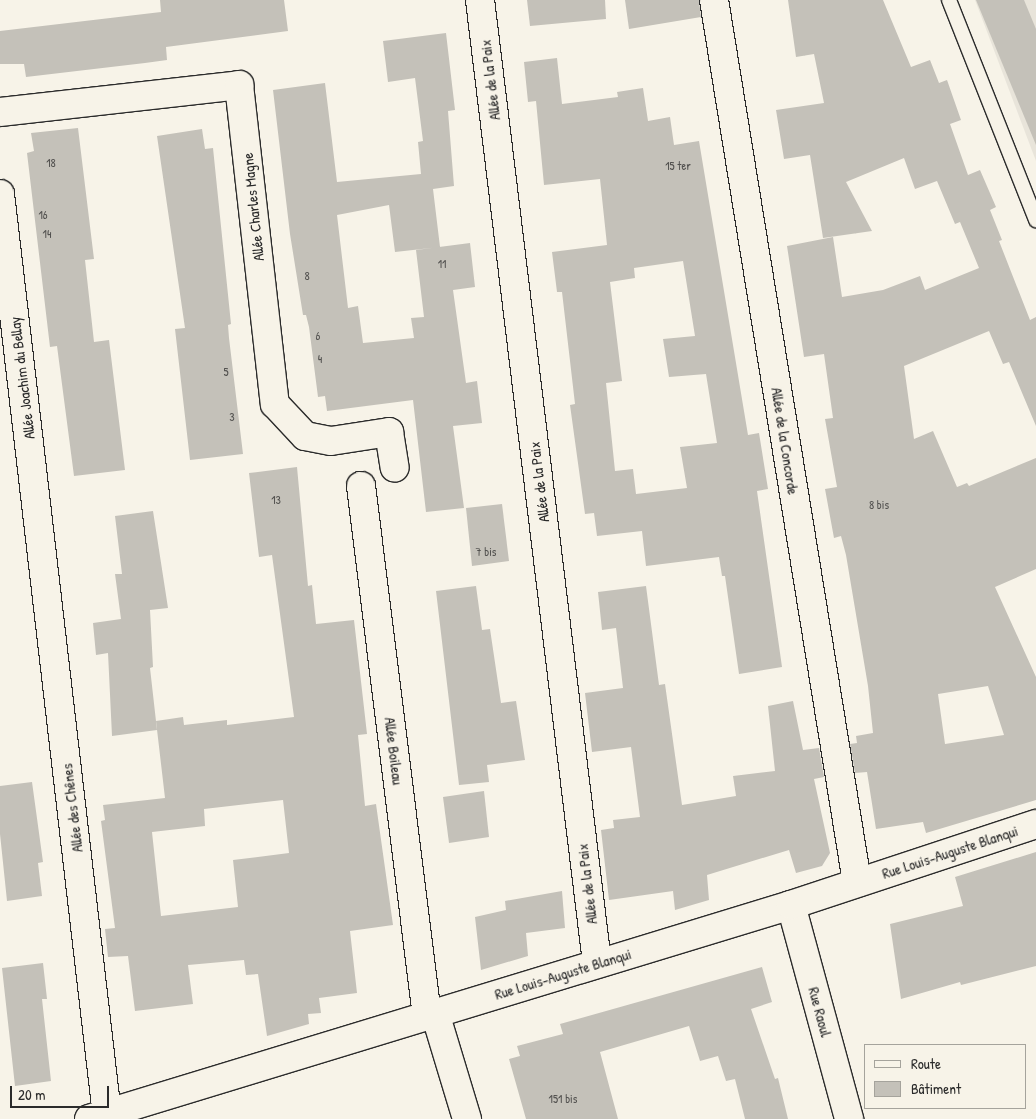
<!DOCTYPE html>
<html>
<head>
<meta charset="utf-8">
<style>
  body { margin:0 }
  #map { position:relative; width:1036px; height:1119px; overflow:hidden; background:#f7f3e8; font-family:"Patrick Hand",sans-serif }
  div>[style] { position:absolute }
  [style*='--x'] { left:calc(var(--x)*1px); top:calc(var(--y)*1px); width:calc(var(--w)*1px); rotate:calc(var(--a)*1deg) }
  .built>* { inset:0; background:#e8e4da }
  .building>* { inset:0; background:#c4c1b9 }
  .roads { filter:drop-shadow(1px 0 #2b2b2b) drop-shadow(-1px 0 #2b2b2b) drop-shadow(0 1px #2b2b2b) drop-shadow(0 -1px #2b2b2b) }
  .lane>* { height:14px; margin:-7px; padding:0 7px; transform-origin:7px; border-radius:7px; background:#f7f3e8 }
  .street>* { height:28px; margin:-14px; padding:0 14px; transform-origin:14px; border-radius:14px; background:#f7f3e8 }
  span { translate:-50% -50%; white-space:nowrap; text-align:center; line-height:1.15; -webkit-text-stroke:4px #f7f3e8; paint-order:stroke }
  .number-label { font-size:12px; color:#51504e }
  .number-label span { -webkit-text-stroke-width:0 }
  .street-label { font-size:15px; color:#2b2b2b }
  .legend { position:absolute; left:864px; top:1044px; width:162px; height:65px; box-sizing:border-box; background:#f7f3e8; border:1px solid #a5a39c; margin:0; padding:6px 9px; list-style:none; font-size:15px; color:#2b2b2b }
  .legend li { display:flex; align-items:center; gap:10px; height:25px }
  .legend b { width:25px; border:1px solid #a5a39c }
  .scale { position:absolute; left:10px; top:1086px; width:99px; height:22px; box-sizing:border-box; border:2px solid #2b2b2b; border-top:0; padding-left:6px; font-size:15px; line-height:18px; white-space:nowrap; color:#2b2b2b; -webkit-text-stroke:4px #f7f3e8; paint-order:stroke }
</style>
</head>
<body>
<div id="map">
  <div class="built">
    <i style="clip-path:polygon(975px 0,1036px 0,1036px 161px)"></i>
  </div>
  <div class="building">
    <i style="clip-path:polygon(160px 0,284px 0,288px 31px,166px 47px,167px 60px,145px 63px,26px 77px,24px 64px,0 64px,0 31px,161px 12px)"></i>
    <i style="clip-path:polygon(527px 0,605px 0,606px 19px,530px 26px)"></i>
    <i style="clip-path:polygon(625px 0,699px 0,701px 17px,629px 29px)"></i>
    <i style="clip-path:polygon(evenodd,788px 0,883px 0,911px 67px,930px 60px,939px 83px,947px 80px,961px 120px,950px 124px,968px 175px,980px 170px,996px 207px,990px 210px,1002px 240px,999px 241px,1030px 320px,1036px 317px,1036px 426px,1009px 362px,1003px 364px,989px 331px,904px 366px,914px 439px,933px 431px,957px 487px,967px 483px,969px 486px,1036px 458px,1036px 569px,995px 587px,1036px 677px,1036px 800px,926px 833px,923px 822px,876px 829px,867px 772px,855px 773px,850px 744px,857px 743px,856px 736px,873px 733px,868px 686px,846px 555px,841px 536px,834px 538px,825px 489px,837px 487px,825px 419px,833px 418px,824px 354px,804px 357px,787px 246px,833px 237px,842px 297px,883px 290px,920px 276px,925px 290px,979px 268px,960px 222px,955px 224px,937px 181px,915px 189px,904px 158px,846px 182px,872px 231px,823px 238px,810px 155px,784px 159px,776px 110px,824px 103px,814px 54px,796px 57px,788px 0,988px 686px,1004px 735px,945px 744px,938px 694px,988px 686px)"></i>
    <i style="clip-path:polygon(976px 0,1024px 0,1036px 29px,1036px 145px)"></i>
    <i style="clip-path:polygon(446px 33px,455px 110px,448px 111px,454px 186px,433px 189px,440px 247px,395px 252px,389px 205px,337px 215px,348px 308px,358px 306px,363px 343px,414px 338px,411px 318px,424px 317px,416px 250px,470px 243px,475px 287px,453px 290px,466px 383px,477px 381px,482px 423px,453px 426px,464px 508px,426px 512px,413px 400px,327px 411px,325px 396px,318px 397px,309px 327px,306px 315px,303px 315px,290px 234px,273px 90px,325px 83px,337px 182px,421px 174px,418px 142px,423px 141px,415px 78px,388px 82px,383px 41px)"></i>
    <i style="clip-path:polygon(evenodd,557px 58px,562px 104px,618px 97px,617px 92px,643px 88px,648px 121px,670px 117px,674px 145px,699px 141px,748px 435px,759px 433px,768px 489px,757px 491px,782px 667px,739px 674px,725px 576px,722px 576px,719px 557px,646px 566px,642px 531px,597px 536px,594px 513px,585px 514px,570px 405px,575px 404px,562px 292px,557px 292px,552px 252px,607px 245px,600px 179px,544px 185px,536px 101px,528px 102px,524px 62px,557px 58px,683px 261px,695px 336px,663px 339px,669px 377px,706px 374px,717px 443px,680px 447px,687px 488px,636px 494px,633px 469px,615px 471px,606px 383px,622px 381px,610px 282px,635px 278px,634px 268px,683px 261px)"></i>
    <i style="clip-path:polygon(78px 128px,94px 259px,85px 260px,94px 342px,109px 340px,125px 470px,74px 476px,57px 346px,50px 347px,27px 153px,34px 151px,31px 133px)"></i>
    <i style="clip-path:polygon(202px 129px,205px 149px,213px 148px,231px 324px,228px 325px,229px 338px,243px 454px,190px 460px,175px 329px,185px 328px,157px 136px)"></i>
    <i style="clip-path:polygon(evenodd,297px 467px,308px 586px,312px 585px,316px 624px,354px 620px,367px 734px,358px 735px,365px 806px,376px 804px,393px 925px,350px 931px,357px 993px,319px 998px,321px 1013px,308px 1014px,309px 1024px,267px 1036px,258px 974px,246px 975px,244px 960px,188px 965px,193px 1004px,135px 1011px,128px 956px,108px 957px,105px 929px,115px 928px,101px 821px,105px 820px,103px 805px,165px 798px,156px 721px,183px 717px,184px 725px,227px 720px,227px 725px,294px 717px,272px 555px,259px 557px,249px 473px,297px 467px,283px 800px,289px 853px,233px 860px,238px 907px,161px 916px,152px 832px,205px 826px,204px 809px,283px 800px)"></i>
    <i style="clip-path:polygon(502px 504px,509px 561px,472px 566px,466px 508px)"></i>
    <i style="clip-path:polygon(153px 511px,168px 608px,150px 610px,153px 667px,150px 668px,157px 730px,112px 736px,108px 653px,96px 655px,93px 623px,121px 619px,115px 574px,122px 574px,115px 516px)"></i>
    <i style="clip-path:polygon(476px 586px,482px 630px,490px 629px,501px 703px,516px 701px,525px 760px,487px 765px,489px 782px,459px 785px,436px 591px)"></i>
    <i style="clip-path:polygon(646px 586px,659px 685px,665px 684px,682px 805px,736px 796px,733px 776px,775px 771px,768px 706px,793px 701px,803px 750px,819px 748px,824px 777px,814px 779px,830px 853px,822px 866px,796px 873px,789px 850px,707px 875px,709px 900px,675px 910px,673px 891px,609px 900px,601px 830px,614px 828px,613px 820px,640px 817px,631px 747px,592px 752px,585px 693px,623px 688px,616px 628px,602px 630px,598px 592px)"></i>
    <i style="clip-path:polygon(32px 782px,43px 862px,38px 863px,42px 896px,7px 901px,0 834px,0 786px)"></i>
    <i style="clip-path:polygon(484px 791px,489px 837px,449px 843px,443px 797px)"></i>
    <i style="clip-path:polygon(1036px 852px,1036px 966px,961px 985px,960px 982px,901px 999px,890px 924px,963px 906px,955px 877px)"></i>
    <i style="clip-path:polygon(562px 891px,565px 928px,526px 933px,528px 956px,481px 970px,475px 917px,506px 910px,505px 901px)"></i>
    <i style="clip-path:polygon(43px 963px,47px 999px,42px 999px,51px 1081px,15px 1086px,2px 968px)"></i>
    <i style="clip-path:polygon(762px 967px,772px 1002px,751px 1009px,775px 1079px,778px 1078px,788px 1119px,745px 1119px,735px 1079px,726px 1081px,718px 1056px,700px 1061px,689px 1026px,600px 1052px,618px 1119px,526px 1119px,509px 1059px,520px 1056px,517px 1046px,563px 1034px,560px 1024px)"></i>
  </div>
  <div class="roads">
    <div class="lane">
      <i style="--x:949;--y:0;--w:237;--a:68.4"></i>
    </div>
    <div class="street">
      <i style="--x:480;--y:0;--w:970;--a:83.07"></i>
      <i style="--x:714;--y:0;--w:894;--a:80.79"></i>
      <i style="--x:0;--y:112;--w:241;--a:-6.4"></i>
      <i style="--x:239;--y:85;--w:321;--a:83.6"></i>
      <i style="--x:275;--y:404;--w:44;--a:46.8"></i>
      <i style="--x:305;--y:436;--w:26;--a:11"></i>
      <i style="--x:331;--y:441;--w:59;--a:-8.8"></i>
      <i style="--x:389;--y:432;--w:36;--a:81"></i>
      <i style="--x:0;--y:194;--w:926;--a:83.37"></i>
      <i style="--x:361;--y:486;--w:534;--a:82.9"></i>
      <i style="--x:791;--y:905;--w:222;--a:74.8"></i>
      <i style="--x:435;--y:1013;--w:111;--a:73.2"></i>
      <i style="--x:89;--y:1119;--w:734;--a:-16.95"></i>
      <i style="--x:791;--y:905;--w:258;--a:-18.3"></i>
    </div>
  </div>
  <div class="number-label">
    <span style="left:51px;top:163px">18</span>
    <span style="left:678px;top:166px">15 ter</span>
    <span style="left:43px;top:215px">16</span>
    <span style="left:47px;top:234px">14</span>
    <span style="left:442px;top:264px">11</span>
    <span style="left:307px;top:276px">8</span>
    <span style="left:318px;top:336px">6</span>
    <span style="left:320px;top:359px">4</span>
    <span style="left:226px;top:372px">5</span>
    <span style="left:232px;top:417px">3</span>
    <span style="left:276px;top:500px">13</span>
    <span style="left:879px;top:505px">8 bis</span>
    <span style="left:486px;top:552px">7 bis</span>
    <span style="left:563px;top:1099px">151 bis</span>
  </div>
  <div class="street-label">
    <span style="left:490px;top:80px;rotate:-97deg">Allée de la Paix</span>
    <span style="left:253px;top:207px;rotate:-96deg">Allée Charles Magne</span>
    <span style="left:22px;top:378px;rotate:-97deg">Allée Joachim du Bellay</span>
    <span style="left:785px;top:441px;rotate:81deg">Allée de la Concorde</span>
    <span style="left:539px;top:482px;rotate:-97deg">Allée de la Paix</span>
    <span style="left:394px;top:751px;rotate:83deg">Allée Boileau</span>
    <span style="left:72px;top:808px;rotate:-97deg">Allée des Chênes</span>
    <span style="left:950px;top:852px;rotate:-18deg">Rue Louis-Auguste Blanqui</span>
    <span style="left:587px;top:884px;rotate:-97deg">Allée de la Paix</span>
    <span style="left:563px;top:974px;rotate:-17deg">Rue Louis-Auguste Blanqui</span>
    <span style="left:820px;top:1012px;rotate:75deg">Rue Raoul</span>
  </div>
  <ul class="legend">
  <li><b style="height:6px;background:#f7f3e8"></b>Route</li>
  <li><b style="height:14px;background:#c4c1b9"></b>Bâtiment</li>
  </ul>
  <div class="scale">20 m</div>
</div>
</body>
</html>
